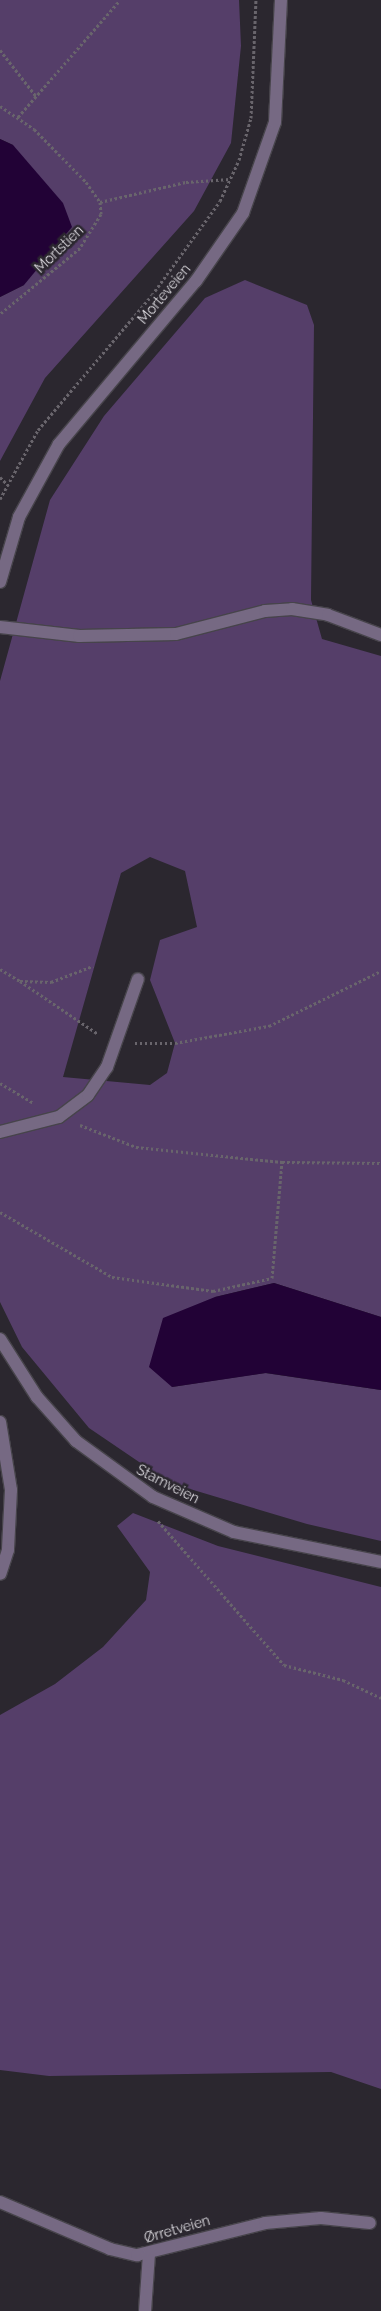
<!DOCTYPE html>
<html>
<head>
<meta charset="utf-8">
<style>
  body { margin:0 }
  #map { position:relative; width:381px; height:2311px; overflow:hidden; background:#2b272f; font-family:Raleway,sans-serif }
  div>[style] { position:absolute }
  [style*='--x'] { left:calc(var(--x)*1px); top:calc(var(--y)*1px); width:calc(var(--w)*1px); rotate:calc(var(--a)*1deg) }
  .green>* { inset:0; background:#553e69 }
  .water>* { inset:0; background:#220236 }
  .path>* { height:3px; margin-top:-1.5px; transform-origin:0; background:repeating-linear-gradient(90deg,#69656c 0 2.5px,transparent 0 5px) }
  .roads { filter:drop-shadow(1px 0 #47444b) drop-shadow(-1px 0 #47444b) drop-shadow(0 1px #47444b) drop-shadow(0 -1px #47444b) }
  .minor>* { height:12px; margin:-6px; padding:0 6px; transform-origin:6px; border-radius:6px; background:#766983 }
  span { translate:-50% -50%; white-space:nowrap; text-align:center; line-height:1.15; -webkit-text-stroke:5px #2b272f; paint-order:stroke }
  .street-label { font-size:14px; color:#dddbe0 }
</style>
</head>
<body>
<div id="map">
  <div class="green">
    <i style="clip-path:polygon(0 0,239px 0,241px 46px,231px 143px,194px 211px,45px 378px,0 461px,0 297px,24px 285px,13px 145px,0 139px)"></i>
    <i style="clip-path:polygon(evenodd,245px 280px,307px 305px,314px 325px,311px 600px,322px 639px,381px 656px,381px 1317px,274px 1283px,215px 1297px,172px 1387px,265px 1373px,381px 1390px,381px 1541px,307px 1524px,170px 1483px,89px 1428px,22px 1347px,0 1302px,0 681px,50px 500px,104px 416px,205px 298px,245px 280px,150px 857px,185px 871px,197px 927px,160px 940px,150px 980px,175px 1043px,167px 1073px,150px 1085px,63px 1077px,121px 873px,150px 857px)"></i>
    <i style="clip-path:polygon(133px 1513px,218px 1546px,381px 1587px,381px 2089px,331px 2072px,49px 2076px,0 2070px,0 1715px,55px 1684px,103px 1647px,146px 1600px,150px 1572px,117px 1526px)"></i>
  </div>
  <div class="water">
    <i style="clip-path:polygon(0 139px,13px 145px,63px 203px,72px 227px,24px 285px,0 297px)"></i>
    <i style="clip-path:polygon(274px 1283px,381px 1317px,381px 1390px,266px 1373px,172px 1387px,149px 1367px,163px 1318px,215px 1297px)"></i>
  </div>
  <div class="path">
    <i style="--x:0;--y:50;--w:58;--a:52"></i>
    <i style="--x:0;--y:106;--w:41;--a:34.1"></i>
    <i style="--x:34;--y:129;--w:74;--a:45.5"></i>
    <i style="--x:86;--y:182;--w:24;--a:55"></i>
    <i style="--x:100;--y:202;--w:12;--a:85"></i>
    <i style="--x:101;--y:214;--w:40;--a:122"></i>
    <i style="--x:80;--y:248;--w:104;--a:140.5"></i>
    <i style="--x:18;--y:117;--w:155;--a:-48.9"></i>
    <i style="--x:100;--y:202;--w:88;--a:-13.1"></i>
    <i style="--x:186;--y:182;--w:44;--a:-3.9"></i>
    <i style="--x:0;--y:477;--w:10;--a:45"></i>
    <i style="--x:0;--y:499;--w:79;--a:-61.2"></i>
    <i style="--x:38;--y:430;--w:177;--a:-49.8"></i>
    <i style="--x:152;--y:295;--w:116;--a:-54.1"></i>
    <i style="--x:220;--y:201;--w:45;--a:-65.1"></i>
    <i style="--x:239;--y:160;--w:44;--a:-74.1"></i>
    <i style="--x:251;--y:118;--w:118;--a:-87.6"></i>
    <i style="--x:0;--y:969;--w:23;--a:31"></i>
    <i style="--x:20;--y:981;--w:31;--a:2"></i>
    <i style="--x:51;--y:982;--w:45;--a:-20.9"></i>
    <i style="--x:20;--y:981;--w:94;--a:34.2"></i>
    <i style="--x:135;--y:1043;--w:40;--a:0"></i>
    <i style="--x:175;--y:1043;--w:96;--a:-10.3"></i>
    <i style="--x:269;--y:1026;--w:125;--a:-26.2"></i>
    <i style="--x:0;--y:1083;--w:39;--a:31"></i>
    <i style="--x:80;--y:1125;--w:60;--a:21.4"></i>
    <i style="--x:136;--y:1147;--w:147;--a:5.9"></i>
    <i style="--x:282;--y:1162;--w:99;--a:0.6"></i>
    <i style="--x:0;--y:1212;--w:129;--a:30.1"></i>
    <i style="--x:112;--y:1277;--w:102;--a:7.9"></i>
    <i style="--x:213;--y:1291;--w:60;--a:-12.4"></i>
    <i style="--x:272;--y:1278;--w:116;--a:-85.1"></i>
    <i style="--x:158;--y:1521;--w:191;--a:48.8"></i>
    <i style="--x:284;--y:1665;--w:61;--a:14.3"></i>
    <i style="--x:343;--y:1680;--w:42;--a:25.3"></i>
  </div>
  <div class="roads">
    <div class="minor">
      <i style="--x:0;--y:582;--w:68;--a:-73.7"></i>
      <i style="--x:19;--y:517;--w:83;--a:-61.3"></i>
      <i style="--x:59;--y:444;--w:213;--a:-50"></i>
      <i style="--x:196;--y:281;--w:83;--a:-55.3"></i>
      <i style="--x:243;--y:213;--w:96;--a:-70.6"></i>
      <i style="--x:275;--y:122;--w:122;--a:-87.2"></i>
      <i style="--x:0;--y:627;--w:80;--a:6.5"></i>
      <i style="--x:79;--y:636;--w:97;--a:-1.2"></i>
      <i style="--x:176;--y:634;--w:92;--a:-14.5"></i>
      <i style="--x:265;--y:611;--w:27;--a:-4"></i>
      <i style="--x:292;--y:609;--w:36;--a:9"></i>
      <i style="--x:328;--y:615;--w:57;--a:20.7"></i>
      <i style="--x:0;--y:1132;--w:61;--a:-14.3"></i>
      <i style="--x:59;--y:1117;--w:36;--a:-37"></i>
      <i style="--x:88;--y:1095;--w:34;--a:-56"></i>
      <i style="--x:107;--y:1067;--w:93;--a:-70.6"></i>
      <i style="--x:0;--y:1339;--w:69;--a:57.5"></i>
      <i style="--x:37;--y:1397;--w:59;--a:48.4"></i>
      <i style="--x:76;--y:1441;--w:95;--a:36"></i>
      <i style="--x:153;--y:1497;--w:88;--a:23.4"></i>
      <i style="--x:234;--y:1532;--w:150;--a:11.5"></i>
      <i style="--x:0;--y:1422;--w:69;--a:80.8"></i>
      <i style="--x:11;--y:1490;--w:60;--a:92.9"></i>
      <i style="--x:8;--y:1550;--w:25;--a:108"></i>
      <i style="--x:0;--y:2202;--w:120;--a:23.1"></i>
      <i style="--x:110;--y:2249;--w:28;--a:13"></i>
      <i style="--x:137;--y:2255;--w:132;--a:-14"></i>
      <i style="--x:265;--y:2223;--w:56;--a:-5.1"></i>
      <i style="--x:321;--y:2218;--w:49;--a:5.8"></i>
      <i style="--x:145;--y:2311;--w:57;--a:-86"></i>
    </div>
  </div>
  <div class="street-label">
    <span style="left:59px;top:249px;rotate:-44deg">Mortstien</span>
    <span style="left:164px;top:294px;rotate:-50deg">Morteveien</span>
    <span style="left:168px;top:1484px;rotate:27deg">Stamveien</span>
    <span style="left:177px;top:2229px;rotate:-16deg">Ørretveien</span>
  </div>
</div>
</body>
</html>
